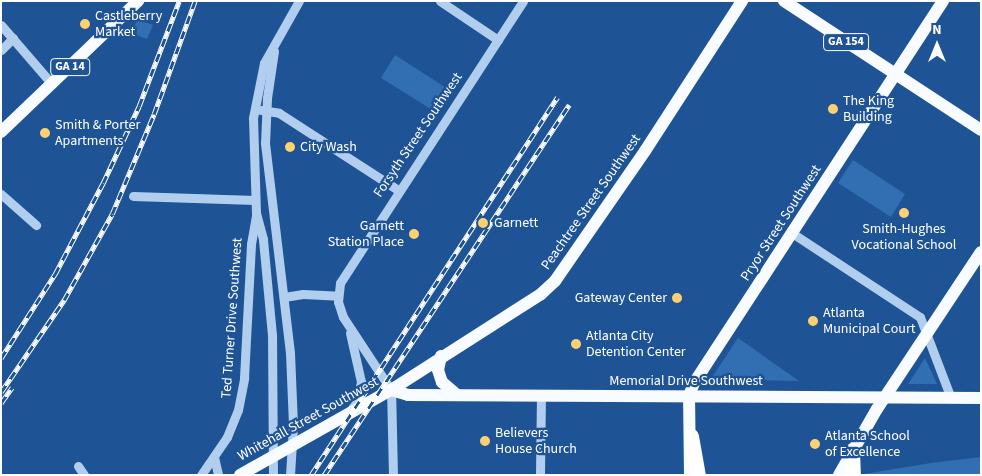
<!DOCTYPE html>
<html>
<head>
<meta charset="utf-8">
<style>
  body { margin:0 }
  #map { position:relative; width:982px; height:476px; overflow:hidden; background:#1e5495; font-family:"Source Sans 3",sans-serif }
  div>[style] { position:absolute }
  [style*='--x'] { left:calc(var(--x)*1px); top:calc(var(--y)*1px); width:calc(var(--w)*1px); rotate:calc(var(--a)*1deg) }
  .green>* { inset:0; background:#326fb2 }
  .minor>* { height:9px; margin:-4.5px; padding:0 4.5px; transform-origin:4.5px; border-radius:4.5px; background:#b1ceef }
  .major>* { height:12px; margin:-6px; padding:0 6px; transform-origin:6px; border-radius:6px; background:#f8fbff }
  .highway>* { height:15px; margin:-7.5px; padding:0 7.5px; transform-origin:7.5px; border-radius:7.5px; background:#fff }
  .rail>* { height:4.5px; margin-top:-2.25px; transform-origin:0; background:repeating-linear-gradient(90deg,#1e5495 0 8px,#fff 0 16px); box-sizing:border-box; border-block:1px solid #fff }
  .dots>* { width:14px; height:14px; translate:-50% -50%; box-sizing:border-box; border:2px solid #1e5495; border-radius:50% }
  span { translate:-50% -50%; white-space:nowrap; text-align:center; line-height:1.15; -webkit-text-stroke:4.5px #1e5495; paint-order:stroke }
  .shield-label span { padding:1px 4px; background:#1e5495; border:1px solid; border-radius:4px; -webkit-text-stroke-width:0 }
  .shield-label { font-size:12px; color:#fff; font-weight:700 }
  .poi-label { font-size:14px; color:#fff }
  .left { translate:0 -50%; text-align:left }
  .right { translate:-100% -50%; text-align:right }
  .street-label { font-size:14px; color:#fff }
  .frame { position:absolute; inset:0; border:2px solid #fff; pointer-events:none }
  .north { position:absolute; left:912px; top:20px; width:50px; height:50px; -webkit-text-stroke:4px #1e5495; paint-order:stroke; rotate:0deg; font-size:14px; font-weight:700; line-height:20px; text-align:center; color:#fff }
  .north::after { content:''; display:block; margin:auto; width:18px; height:22px; background:#fff; clip-path:polygon(50% 0,100% 100%,50% 72%,0 100%) }
</style>
</head>
<body>
<div id="map">
  <div class="green">
    <i style="clip-path:polygon(139px 20px,153px 25px,147px 39px,127px 32px)"></i>
    <i style="clip-path:polygon(395px 55px,448px 89px,434px 111px,381px 78px)"></i>
    <i style="clip-path:polygon(853px 160px,905px 194px,891px 217px,838px 183px)"></i>
    <i style="clip-path:polygon(738px 338px,799px 381px,711px 379px)"></i>
    <i style="clip-path:polygon(925px 358px,937px 384px,908px 384px)"></i>
    <i style="clip-path:polygon(981px 457px,981px 475px,858px 475px,931px 463px)"></i>
  </div>
  <div class="minor">
    <i style="--x:440;--y:1;--w:70;--a:33.9"></i>
    <i style="--x:1;--y:25;--w:78;--a:49.2"></i>
    <i style="--x:1;--y:50;--w:17;--a:-45"></i>
    <i style="--x:274;--y:51;--w:48;--a:98.5"></i>
    <i style="--x:267;--y:98;--w:45;--a:92.5"></i>
    <i style="--x:265;--y:143;--w:211;--a:83.2"></i>
    <i style="--x:290;--y:353;--w:73;--a:87.6"></i>
    <i style="--x:293;--y:426;--w:49;--a:93.5"></i>
    <i style="--x:261;--y:110;--w:18;--a:9"></i>
    <i style="--x:279;--y:113;--w:142;--a:32.9"></i>
    <i style="--x:1;--y:194;--w:47;--a:41.5"></i>
    <i style="--x:133;--y:196;--w:122;--a:1.9"></i>
    <i style="--x:792;--y:233;--w:153;--a:33.3"></i>
    <i style="--x:920;--y:317;--w:87;--a:69.1"></i>
    <i style="--x:284;--y:297;--w:19;--a:-9"></i>
    <i style="--x:303;--y:294;--w:35;--a:3"></i>
    <i style="--x:350;--y:333;--w:50;--a:77.3"></i>
    <i style="--x:361;--y:382;--w:22;--a:103"></i>
    <i style="--x:356;--y:403;--w:10;--a:127"></i>
    <i style="--x:214;--y:457;--w:18;--a:77"></i>
    <i style="--x:78;--y:466;--w:11;--a:56"></i>
    <i style="--x:201;--y:475;--w:46;--a:-55.6"></i>
    <i style="--x:227;--y:437;--w:29;--a:-68"></i>
    <i style="--x:238;--y:410;--w:33;--a:-79"></i>
    <i style="--x:244;--y:378;--w:134;--a:-87"></i>
    <i style="--x:251;--y:244;--w:28;--a:-80"></i>
    <i style="--x:273;--y:475;--w:140;--a:-90.4"></i>
    <i style="--x:272;--y:335;--w:96;--a:-95.4"></i>
    <i style="--x:263;--y:239;--w:27;--a:-105"></i>
    <i style="--x:256;--y:213;--w:95;--a:-91.8"></i>
    <i style="--x:253;--y:118;--w:56;--a:-78.7"></i>
    <i style="--x:264;--y:63;--w:71;--a:-60.6"></i>
    <i style="--x:393;--y:475;--w:85;--a:-91.3"></i>
    <i style="--x:391;--y:390;--w:87;--a:-123.3"></i>
    <i style="--x:343;--y:317;--w:16;--a:-108"></i>
    <i style="--x:338;--y:302;--w:19;--a:-84"></i>
    <i style="--x:340;--y:283;--w:336;--a:-57"></i>
    <i style="--x:540;--y:475;--w:79;--a:-89.3"></i>
  </div>
  <div class="major">
    <i style="--x:784;--y:1;--w:235;--a:33.2"></i>
    <i style="--x:1;--y:132;--w:190;--a:-43.7"></i>
    <i style="--x:441;--y:356;--w:14;--a:102"></i>
    <i style="--x:438;--y:370;--w:13;--a:72"></i>
    <i style="--x:442;--y:382;--w:20;--a:41"></i>
    <i style="--x:391;--y:390;--w:18;--a:16"></i>
    <i style="--x:408;--y:395;--w:573;--a:0.3"></i>
    <i style="--x:240;--y:475;--w:173;--a:-29.4"></i>
    <i style="--x:391;--y:390;--w:178;--a:-32.6"></i>
    <i style="--x:541;--y:294;--w:19;--a:-43"></i>
    <i style="--x:555;--y:281;--w:158;--a:-55.3"></i>
    <i style="--x:645;--y:151;--w:179;--a:-57.1"></i>
    <i style="--x:690;--y:475;--w:79;--a:-90.7"></i>
    <i style="--x:689;--y:396;--w:14;--a:-69"></i>
    <i style="--x:694;--y:383;--w:456;--a:-56.9"></i>
    <i style="--x:839;--y:475;--w:76;--a:-60.1"></i>
    <i style="--x:877;--y:409;--w:188;--a:-56.5"></i>
  </div>
  <div class="highway">
    <i style="--x:691;--y:436;--w:40;--a:80"></i>
    <i style="--x:852;--y:450;--w:25;--a:88"></i>
  </div>
  <div class="rail">
    <i style="--x:1;--y:358;--w:100;--a:-57.3"></i>
    <i style="--x:55;--y:274;--w:103;--a:-62.2"></i>
    <i style="--x:103;--y:183;--w:85;--a:-64.9"></i>
    <i style="--x:139;--y:106;--w:112;--a:-69.1"></i>
    <i style="--x:1;--y:392;--w:112;--a:-55.6"></i>
    <i style="--x:64;--y:300;--w:98;--a:-60.8"></i>
    <i style="--x:112;--y:214;--w:108;--a:-67.2"></i>
    <i style="--x:154;--y:114;--w:120;--a:-70.1"></i>
    <i style="--x:1;--y:403;--w:19;--a:-55"></i>
    <i style="--x:311;--y:475;--w:451;--a:-56.9"></i>
    <i style="--x:324;--y:475;--w:444;--a:-56.5"></i>
  </div>
  <div class="dots">
    <i style="left:85px;top:24px;background:#fdd170"></i>
    <i style="left:833px;top:109px;background:#fdd170"></i>
    <i style="left:45px;top:133px;background:#fdd170"></i>
    <i style="left:290px;top:147px;background:#fdd170"></i>
    <i style="left:904px;top:213px;background:#fdd170"></i>
    <i style="left:483px;top:223px;background:#fdd170"></i>
    <i style="left:414px;top:234px;background:#fdd170"></i>
    <i style="left:677px;top:298px;background:#fdd170"></i>
    <i style="left:813px;top:321px;background:#fdd170"></i>
    <i style="left:576px;top:344px;background:#fdd170"></i>
    <i style="left:485px;top:441px;background:#fdd170"></i>
    <i style="left:815px;top:444px;background:#fdd170"></i>
  </div>
  <div class="shield-label">
    <span style="left:846px;top:42px">GA 154</span>
    <span style="left:70px;top:67px">GA 14</span>
  </div>
  <div class="poi-label">
    <span class="left" style="left:95px;top:24px">Castleberry<br>Market</span>
    <span class="left" style="left:843px;top:109px">The King<br>Building</span>
    <span class="left" style="left:55px;top:133px">Smith &amp; Porter<br>Apartments</span>
    <span class="left" style="left:300px;top:147px">City Wash</span>
    <span class="left" style="left:494px;top:223px">Garnett</span>
    <span class="right" style="left:404px;top:234px">Garnett<br>Station Place</span>
    <span style="left:904px;top:237px">Smith-Hughes<br>Vocational School</span>
    <span class="right" style="left:667px;top:298px">Gateway Center</span>
    <span class="left" style="left:823px;top:321px">Atlanta<br>Municipal Court</span>
    <span class="left" style="left:586px;top:344px">Atlanta City<br>Detention Center</span>
    <span class="left" style="left:495px;top:441px">Believers<br>House Church</span>
    <span class="left" style="left:825px;top:444px">Atlanta School<br>of Excellence</span>
  </div>
  <div class="street-label">
    <span style="left:418px;top:135px;rotate:-56deg">Forsyth Street Southwest</span>
    <span style="left:591px;top:202px;rotate:-55deg">Peachtree Street Southwest</span>
    <span style="left:781px;top:223px;rotate:-57deg">Pryor Street Southwest</span>
    <span style="left:232px;top:318px;rotate:-86deg">Ted Turner Drive Southwest</span>
    <span style="left:686px;top:381px">Memorial Drive Southwest</span>
    <span style="left:308px;top:419px;rotate:-29deg">Whitehall Street Southwest</span>
  </div>
  <div class="frame"></div>
  <div class="north">N</div>
</div>
</body>
</html>
